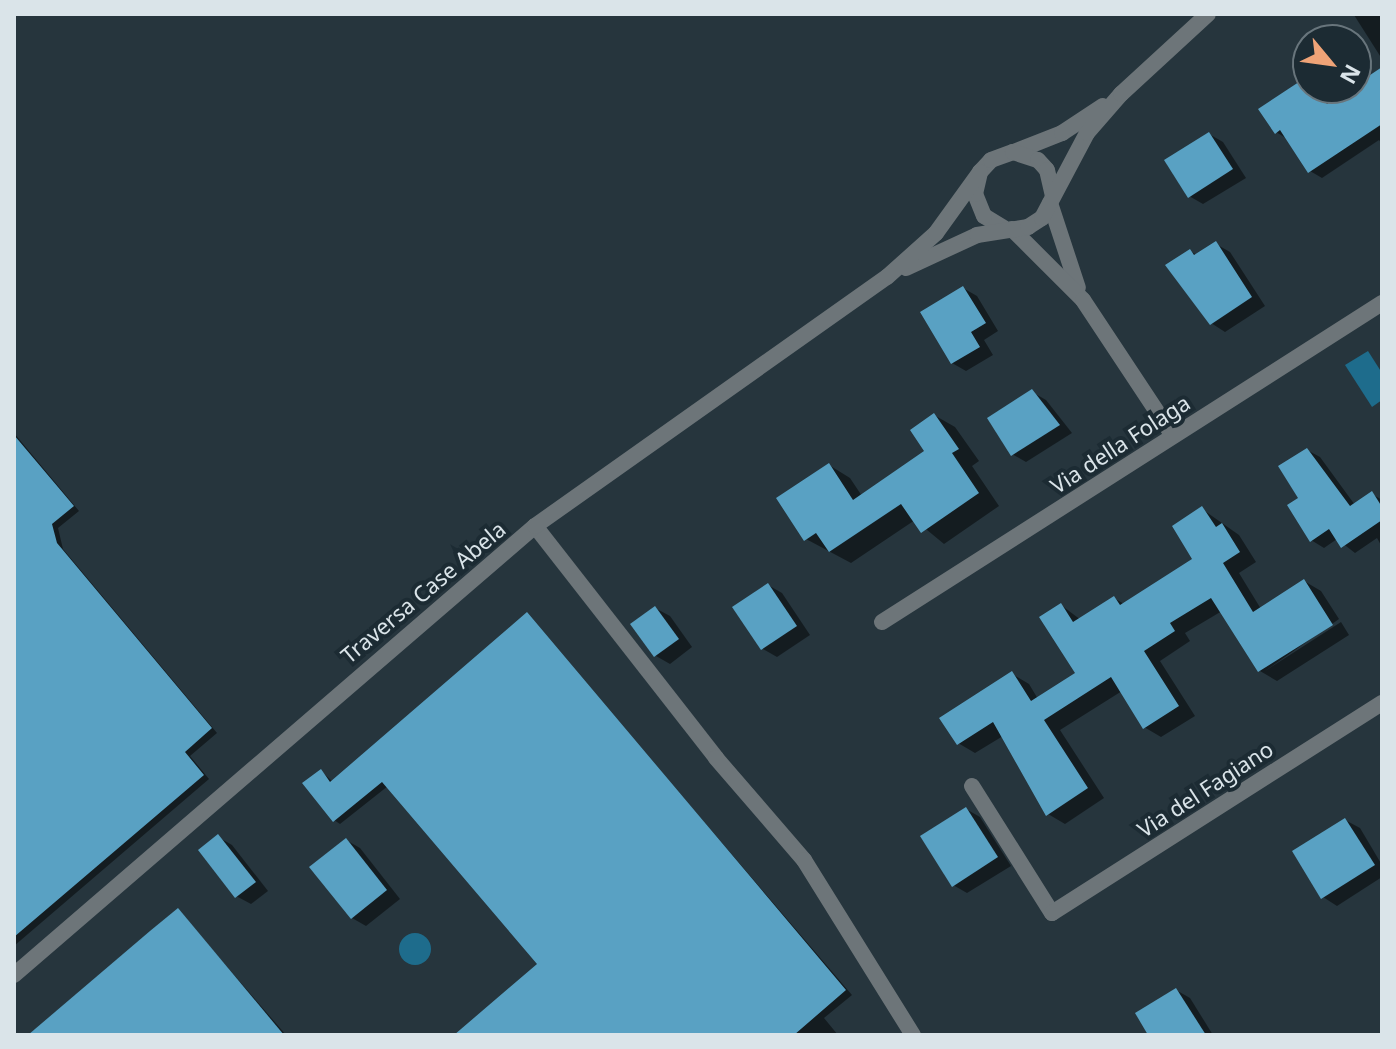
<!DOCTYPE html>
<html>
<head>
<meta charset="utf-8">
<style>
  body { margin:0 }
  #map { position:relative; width:1396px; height:1049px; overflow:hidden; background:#26353d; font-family:"Noto Sans",sans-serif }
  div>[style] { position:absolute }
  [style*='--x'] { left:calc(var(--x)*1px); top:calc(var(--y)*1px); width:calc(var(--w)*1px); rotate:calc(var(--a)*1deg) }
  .water>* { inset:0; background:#1e6c8c }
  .round { border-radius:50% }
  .shadow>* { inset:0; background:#0007 }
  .building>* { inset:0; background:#59a1c3 }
  .service>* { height:16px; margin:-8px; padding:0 8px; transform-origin:8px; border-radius:8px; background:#6d7579 }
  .minor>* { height:16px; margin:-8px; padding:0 8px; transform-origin:8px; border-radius:8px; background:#6d7579 }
  .tertiary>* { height:16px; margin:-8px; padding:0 8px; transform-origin:8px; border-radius:8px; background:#6d7579 }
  span { translate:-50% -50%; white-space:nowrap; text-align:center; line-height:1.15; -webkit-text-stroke:8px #1c2b33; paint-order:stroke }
  .street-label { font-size:22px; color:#dae4e9 }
  .frame { position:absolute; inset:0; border:16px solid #dae4e9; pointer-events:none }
  .north { position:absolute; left:1292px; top:24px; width:80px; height:80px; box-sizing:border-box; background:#1c2b33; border:2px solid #68757c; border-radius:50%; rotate:119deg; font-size:22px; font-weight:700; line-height:32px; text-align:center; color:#dae4e9 }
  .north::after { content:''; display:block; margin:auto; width:28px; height:36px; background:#efa377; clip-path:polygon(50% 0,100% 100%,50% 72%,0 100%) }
</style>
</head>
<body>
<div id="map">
  <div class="water">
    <i style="clip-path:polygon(1368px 351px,1382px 373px,1382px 400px,1372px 407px,1345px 365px)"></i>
    <i class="round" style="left:399px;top:933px;width:32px;height:32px"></i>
  </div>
  <div class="shadow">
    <i style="clip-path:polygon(1382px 14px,1382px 59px,1354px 15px)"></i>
    <i style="clip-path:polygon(1382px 70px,1382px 144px,1379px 140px,1322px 178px,1310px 171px,1289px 140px,1276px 132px,1308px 79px,1308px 88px,1322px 88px,1332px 103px)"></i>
    <i style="clip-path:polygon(1209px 134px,1223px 142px,1246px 178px,1203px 204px,1189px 196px)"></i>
    <i style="clip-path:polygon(1216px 244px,1230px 252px,1265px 306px,1225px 332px,1211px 323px,1190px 251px,1197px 255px)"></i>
    <i style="clip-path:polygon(963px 288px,977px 296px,998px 331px,984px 340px,993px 355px,966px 371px,952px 363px)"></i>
    <i style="clip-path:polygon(1032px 392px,1046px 400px,1072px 433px,1026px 462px,1012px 454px)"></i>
    <i style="clip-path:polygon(934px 415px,955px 427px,979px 461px,972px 466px,999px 506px,944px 544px,915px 520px,851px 563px,806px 539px,829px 465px,850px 478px,862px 496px,927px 452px)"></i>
    <i style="clip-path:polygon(14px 433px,79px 511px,58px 528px,63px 549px,217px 733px,190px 756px,209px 779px,14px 946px)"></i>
    <i style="clip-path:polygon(1307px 450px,1320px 457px,1355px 505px,1372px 494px,1382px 500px,1382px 547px,1377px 538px,1355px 553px,1337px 539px,1324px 548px,1311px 540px,1301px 498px)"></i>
    <i style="clip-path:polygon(1202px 509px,1239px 535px,1256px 562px,1239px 573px,1261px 609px,1304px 581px,1321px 591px,1339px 619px,1265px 671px,1341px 622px,1349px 635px,1277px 681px,1260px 671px,1222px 611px,1185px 633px,1190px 641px,1160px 661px,1195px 716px,1161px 737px,1144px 727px,1122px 691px,1060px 730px,1104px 798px,1065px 824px,1048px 814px,1003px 736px,975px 753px,958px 743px,1012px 674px,1029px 684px,1038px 699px,1077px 674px,1061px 605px,1081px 620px,1114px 598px,1124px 604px,1195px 559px)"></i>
    <i style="clip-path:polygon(768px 585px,782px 593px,810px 635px,777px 657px,763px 649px)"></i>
    <i style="clip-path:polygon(655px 608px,670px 616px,692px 647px,670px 664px,656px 656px)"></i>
    <i style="clip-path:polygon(527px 615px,852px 995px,824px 1018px,838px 1035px,456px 1035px,540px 964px,388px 786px,340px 824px,334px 820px,321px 771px,333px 782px)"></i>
    <i style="clip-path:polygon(966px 809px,980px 817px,1011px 866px,967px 893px,953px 885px)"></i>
    <i style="clip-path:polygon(1345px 820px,1360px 828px,1382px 865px,1382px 877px,1337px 906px,1323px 897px)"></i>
    <i style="clip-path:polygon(218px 837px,232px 845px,268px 891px,251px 904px,236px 896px)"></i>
    <i style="clip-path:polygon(346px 840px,360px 848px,400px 899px,366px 926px,352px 918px)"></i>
    <i style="clip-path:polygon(178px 910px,286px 1035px,31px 1035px)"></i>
    <i style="clip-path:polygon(1176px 990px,1190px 998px,1213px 1035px,1145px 1035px)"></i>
  </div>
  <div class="building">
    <i style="clip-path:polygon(1382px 67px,1382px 124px,1308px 173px,1280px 130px,1275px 134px,1258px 109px,1308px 76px,1308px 88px,1316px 88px,1327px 104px)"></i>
    <i style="clip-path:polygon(1209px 132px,1233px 169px,1188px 198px,1164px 160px)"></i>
    <i style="clip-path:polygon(1216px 241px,1252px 297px,1210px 325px,1165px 265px,1190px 249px,1194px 255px)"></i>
    <i style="clip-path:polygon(963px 286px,986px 323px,971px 332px,980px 347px,951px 364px,920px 312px)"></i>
    <i style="clip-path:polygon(1032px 389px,1060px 425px,1011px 456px,987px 418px)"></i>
    <i style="clip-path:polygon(934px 413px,959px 449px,952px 453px,979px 493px,921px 533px,901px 504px,829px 552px,816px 533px,804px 541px,776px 498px,829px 463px,853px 500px,924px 451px,910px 430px)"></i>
    <i style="clip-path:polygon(14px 435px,74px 506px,52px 524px,57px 543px,212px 728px,185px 752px,204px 775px,14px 937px)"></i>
    <i style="clip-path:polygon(1307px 448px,1350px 506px,1372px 491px,1382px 507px,1382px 520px,1341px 548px,1329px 529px,1310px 542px,1287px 505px,1298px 498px,1278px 466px)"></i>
    <i style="clip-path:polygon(1202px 506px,1216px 527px,1222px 523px,1240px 552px,1223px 563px,1253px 612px,1304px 579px,1333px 625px,1258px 672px,1211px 598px,1170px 623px,1175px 631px,1144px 651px,1179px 706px,1143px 729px,1111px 677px,1044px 720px,1088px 788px,1046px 816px,993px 722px,957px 745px,939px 718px,1012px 671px,1031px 701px,1075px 673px,1039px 617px,1061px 603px,1073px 622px,1114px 596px,1120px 605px,1192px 559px,1172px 526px)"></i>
    <i style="clip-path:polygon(768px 583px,797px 626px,761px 650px,732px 607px)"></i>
    <i style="clip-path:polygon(655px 606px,679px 639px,654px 657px,630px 624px)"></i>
    <i style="clip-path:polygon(527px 612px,846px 990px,794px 1035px,454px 1035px,537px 964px,382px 782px,333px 822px,302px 783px,321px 769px,330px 782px)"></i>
    <i style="clip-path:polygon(966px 807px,998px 857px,952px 887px,920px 836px)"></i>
    <i style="clip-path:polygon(1345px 818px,1375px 865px,1321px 899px,1292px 851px)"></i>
    <i style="clip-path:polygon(218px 834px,256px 882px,235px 898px,198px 850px)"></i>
    <i style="clip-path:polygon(346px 838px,387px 890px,351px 919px,309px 867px)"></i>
    <i style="clip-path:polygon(178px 908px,284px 1035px,28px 1035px,150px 931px)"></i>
    <i style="clip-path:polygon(1176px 988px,1206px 1035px,1148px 1035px,1135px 1013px)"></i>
  </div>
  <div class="service">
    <i style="--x:535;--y:526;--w:294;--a:52"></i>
    <i style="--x:716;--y:758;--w:135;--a:49.2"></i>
    <i style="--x:804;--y:860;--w:206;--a:58.1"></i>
    <i style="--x:972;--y:786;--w:150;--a:57.8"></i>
  </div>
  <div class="minor">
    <i style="--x:1050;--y:203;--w:89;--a:71.8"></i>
    <i style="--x:1012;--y:229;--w:100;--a:45"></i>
    <i style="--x:1083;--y:300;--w:163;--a:56.5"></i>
    <i style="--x:882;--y:622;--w:593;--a:-32.54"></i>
    <i style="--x:1052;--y:913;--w:391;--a:-32.5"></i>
  </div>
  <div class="tertiary">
    <i style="--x:1014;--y:152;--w:52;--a:-21.6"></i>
    <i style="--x:1062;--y:133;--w:49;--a:-33.4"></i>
    <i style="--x:1004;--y:228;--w:23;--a:-149"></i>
    <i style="--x:984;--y:216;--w:24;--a:-112"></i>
    <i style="--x:975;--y:194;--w:23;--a:-77"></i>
    <i style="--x:980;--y:172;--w:16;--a:-47"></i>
    <i style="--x:991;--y:160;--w:23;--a:-20"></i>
    <i style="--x:1013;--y:152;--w:26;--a:18"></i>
    <i style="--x:1038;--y:160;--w:13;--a:48"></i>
    <i style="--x:1047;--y:170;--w:26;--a:77"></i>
    <i style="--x:906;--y:268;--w:78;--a:-24.9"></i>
    <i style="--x:977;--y:235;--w:52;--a:-8.9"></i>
    <i style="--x:1028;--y:227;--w:17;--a:-33"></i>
    <i style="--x:1042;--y:218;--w:96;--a:-62.1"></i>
    <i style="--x:1087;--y:133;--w:52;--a:-48.9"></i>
    <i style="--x:1121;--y:94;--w:118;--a:-42.6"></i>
    <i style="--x:14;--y:975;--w:688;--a:-40.75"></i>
    <i style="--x:535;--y:526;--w:431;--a:-35.3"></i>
    <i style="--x:887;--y:277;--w:66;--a:-41.9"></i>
    <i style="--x:936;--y:233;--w:75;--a:-54.2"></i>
  </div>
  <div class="street-label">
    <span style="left:1120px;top:444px;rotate:-33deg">Via della Folaga</span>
    <span style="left:423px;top:592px;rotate:-40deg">Traversa Case Abela</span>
    <span style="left:1205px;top:789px;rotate:-33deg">Via del Fagiano</span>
  </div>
  <div class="frame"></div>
  <div class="north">N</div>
</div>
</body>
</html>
